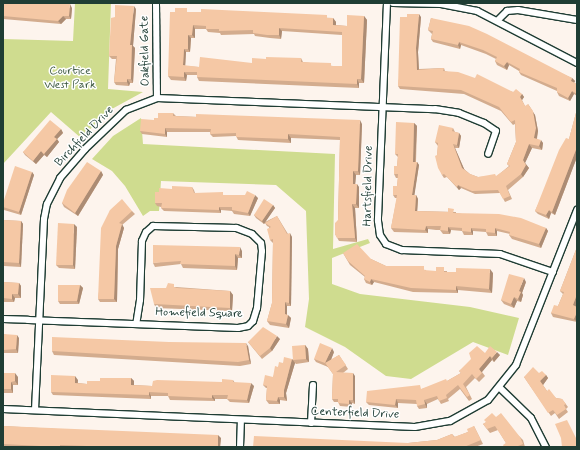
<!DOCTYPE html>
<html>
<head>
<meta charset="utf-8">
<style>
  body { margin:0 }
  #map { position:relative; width:580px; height:450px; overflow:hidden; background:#fdf4ed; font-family:Mynerve,sans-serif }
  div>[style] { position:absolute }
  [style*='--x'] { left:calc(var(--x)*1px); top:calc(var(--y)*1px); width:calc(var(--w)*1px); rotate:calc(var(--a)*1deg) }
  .green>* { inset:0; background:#cfdc8f }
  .roads { filter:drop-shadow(1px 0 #1f3d34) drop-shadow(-1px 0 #1f3d34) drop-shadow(0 1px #1f3d34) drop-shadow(0 -1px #1f3d34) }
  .minor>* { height:6px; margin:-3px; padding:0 3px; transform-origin:3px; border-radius:3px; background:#fff }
  .wall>* { inset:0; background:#d3ac8e }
  .shaded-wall>* { inset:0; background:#ac8c74 }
  .building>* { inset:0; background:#f5c8a5 }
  span { translate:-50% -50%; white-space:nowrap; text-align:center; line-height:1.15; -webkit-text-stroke:3px #fff; paint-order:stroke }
  .street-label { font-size:12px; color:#1f3d34 }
  .park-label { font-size:12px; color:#425d46 }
  .frame { position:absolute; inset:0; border:4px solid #1f3d34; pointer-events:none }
</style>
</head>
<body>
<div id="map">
  <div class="green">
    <i style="clip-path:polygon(75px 3px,111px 3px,108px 89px,143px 92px,110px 110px,81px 138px,51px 112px,3px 164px,3px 39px,73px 41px)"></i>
    <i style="clip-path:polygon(141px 118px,143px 144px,335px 154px,333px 249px,368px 239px,370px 243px,332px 258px,332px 284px,360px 294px,470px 307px,519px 318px,508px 355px,473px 342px,411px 379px,386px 376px,345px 347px,305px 327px,309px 299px,306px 211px,276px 185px,161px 181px,159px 211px,150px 211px,143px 216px,125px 186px,112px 171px,92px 159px,113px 136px)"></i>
  </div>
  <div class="roads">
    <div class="minor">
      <i style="--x:156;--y:3;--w:95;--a:89.4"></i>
      <i style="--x:387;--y:3;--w:218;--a:92.4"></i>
      <i style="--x:378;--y:221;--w:14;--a:82"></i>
      <i style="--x:380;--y:235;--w:11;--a:56"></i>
      <i style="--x:386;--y:244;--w:17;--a:21"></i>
      <i style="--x:402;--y:250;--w:98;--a:2.3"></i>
      <i style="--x:500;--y:254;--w:56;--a:18.8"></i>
      <i style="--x:393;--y:3;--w:48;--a:1.2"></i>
      <i style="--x:441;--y:4;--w:37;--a:11"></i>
      <i style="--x:477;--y:11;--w:113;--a:27.5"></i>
      <i style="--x:498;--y:20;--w:13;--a:-45"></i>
      <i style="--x:507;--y:11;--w:11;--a:-5"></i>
      <i style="--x:518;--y:10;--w:60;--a:9.6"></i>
      <i style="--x:3;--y:319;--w:25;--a:2"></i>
      <i style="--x:28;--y:320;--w:210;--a:2.2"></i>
      <i style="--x:238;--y:328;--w:10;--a:-11"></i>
      <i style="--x:248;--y:326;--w:7;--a:-45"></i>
      <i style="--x:253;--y:321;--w:14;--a:-73"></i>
      <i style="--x:257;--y:308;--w:57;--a:-85"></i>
      <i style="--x:262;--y:251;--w:8;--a:-97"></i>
      <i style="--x:261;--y:243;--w:13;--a:-135"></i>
      <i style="--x:252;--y:234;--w:17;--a:-159"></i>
      <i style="--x:236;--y:228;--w:83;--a:-178.6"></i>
      <i style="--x:153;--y:226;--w:9;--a:139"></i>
      <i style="--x:146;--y:232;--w:10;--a:114"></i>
      <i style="--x:142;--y:241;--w:59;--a:91.9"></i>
      <i style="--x:140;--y:300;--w:24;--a:99"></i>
      <i style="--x:500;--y:388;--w:43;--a:44.1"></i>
      <i style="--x:531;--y:418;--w:33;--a:63"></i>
      <i style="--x:3;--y:409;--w:412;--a:2.5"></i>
      <i style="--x:415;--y:427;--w:36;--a:-10"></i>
      <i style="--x:450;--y:421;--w:43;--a:-28.9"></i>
      <i style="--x:488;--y:400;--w:45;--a:-51.3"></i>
      <i style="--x:516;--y:365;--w:167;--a:-68.5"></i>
      <i style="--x:35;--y:410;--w:191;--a:-87.3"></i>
      <i style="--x:44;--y:219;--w:15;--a:-79"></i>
      <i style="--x:47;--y:204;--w:29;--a:-63"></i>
      <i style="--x:60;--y:178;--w:38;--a:-49"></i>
      <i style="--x:85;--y:149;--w:57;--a:-43.6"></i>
      <i style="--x:126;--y:110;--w:33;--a:-21"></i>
      <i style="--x:157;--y:98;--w:278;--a:2.3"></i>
      <i style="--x:435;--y:109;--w:24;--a:9"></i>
      <i style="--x:459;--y:113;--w:27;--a:22"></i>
      <i style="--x:484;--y:123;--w:14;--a:34"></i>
      <i style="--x:496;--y:131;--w:24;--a:109"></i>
      <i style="--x:311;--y:423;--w:38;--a:-87"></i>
      <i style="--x:240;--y:447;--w:26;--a:-88"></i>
    </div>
  </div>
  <div class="wall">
    <i style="clip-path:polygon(3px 3px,72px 8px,71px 19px,66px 19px,61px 24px,3px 19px)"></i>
    <i style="clip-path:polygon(136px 9px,133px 46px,135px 48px,133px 83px,130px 83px,129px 86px,116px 85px,114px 82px,116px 59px,112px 59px,109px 56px)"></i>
    <i style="clip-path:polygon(evenodd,175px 12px,189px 12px,333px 18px,336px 22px,336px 25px,347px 26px,364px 16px,367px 20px,364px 83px,359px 83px,359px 88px,199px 81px,197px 77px,197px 75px,187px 75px,186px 81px,171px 80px,168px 76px,175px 12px,195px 29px,206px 29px,208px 32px,220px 33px,221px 35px,254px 34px,255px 36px,270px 38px,281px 39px,282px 31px,342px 35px,342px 66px,333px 66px,303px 62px,301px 58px,266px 59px,252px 63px,199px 67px,185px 66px,186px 52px,190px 52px,191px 38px,195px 38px,195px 29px)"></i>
    <i style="clip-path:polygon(407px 17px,421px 17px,418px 52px,419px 69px,444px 68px,445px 71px,513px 92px,522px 94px,524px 97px,522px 100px,525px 106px,535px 115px,538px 131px,537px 139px,543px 143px,542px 150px,532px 148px,525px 163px,529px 168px,523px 177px,508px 190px,512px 199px,505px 202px,500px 193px,475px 194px,461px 188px,459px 190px,447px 177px,444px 178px,442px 175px,437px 155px,438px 146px,435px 142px,453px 128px,455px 132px,459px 133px,461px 136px,459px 148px,455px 148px,464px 169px,470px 174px,478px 177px,497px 176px,509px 166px,507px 164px,516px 142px,515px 124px,513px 125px,501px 111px,464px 94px,400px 89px,398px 86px)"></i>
    <i style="clip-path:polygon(431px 18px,572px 78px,575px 81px,574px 83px,577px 84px,577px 96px,574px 94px,570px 101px,559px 96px,557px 92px,557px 91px,521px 75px,519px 72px,519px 71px,509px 65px,507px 70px,497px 65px,495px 61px,496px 59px,486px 54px,461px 45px,460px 49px,433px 42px,431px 39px,432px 34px,428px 30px)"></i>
    <i style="clip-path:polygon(577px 109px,577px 157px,555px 215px,551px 213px,549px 219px,538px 214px,535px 211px,569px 139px)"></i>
    <i style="clip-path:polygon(173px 113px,176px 116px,362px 124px,360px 175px,356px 175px,355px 184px,359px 187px,359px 208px,355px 208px,357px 242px,339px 241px,335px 234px,338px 220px,340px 140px,291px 138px,291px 143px,238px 140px,236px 136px,213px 137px,210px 134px,210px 132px,167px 132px,167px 137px,142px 134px,140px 131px,154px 120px,158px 118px)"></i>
    <i style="clip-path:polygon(414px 123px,417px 126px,416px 162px,417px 162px,419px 165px,414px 195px,416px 195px,418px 199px,417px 211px,456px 212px,456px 213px,546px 228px,548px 231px,541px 248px,512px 239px,509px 235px,510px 234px,497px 231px,497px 236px,488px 236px,486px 232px,473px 231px,473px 235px,464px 235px,462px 231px,451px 230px,450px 234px,443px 234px,440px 230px,436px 230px,428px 229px,428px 233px,394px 232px,391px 228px,397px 198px,395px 198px,393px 195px,397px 186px,398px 178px,396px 178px,394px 174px,397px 166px,398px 157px,395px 154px)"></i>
    <i style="clip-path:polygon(61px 129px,63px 133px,57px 139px,59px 142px,47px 157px,44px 155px,36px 164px,25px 155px,23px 152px)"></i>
    <i style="clip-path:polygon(101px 171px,103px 175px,78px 216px,64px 207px,62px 203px)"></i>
    <i style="clip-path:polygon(32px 172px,34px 175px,21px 215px,4px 210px,3px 208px,3px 203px)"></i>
    <i style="clip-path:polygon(192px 187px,194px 190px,195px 193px,224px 195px,258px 198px,250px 216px,234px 214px,232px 211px,221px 210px,221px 213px,164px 211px,161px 208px,161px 207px,157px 206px,155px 203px,159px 192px,172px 189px)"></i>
    <i style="clip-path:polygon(273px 205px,275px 208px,265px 222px,277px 216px,288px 234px,292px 237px,291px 306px,287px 306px,287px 315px,291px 318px,289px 328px,270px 325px,267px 321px,272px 303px,273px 243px,270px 240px,269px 227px,267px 226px,265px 223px,264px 224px,256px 218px,254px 215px)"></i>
    <i style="clip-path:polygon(110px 210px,132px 211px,135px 214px,122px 225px,124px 228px,118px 249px,117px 302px,100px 302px,98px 299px)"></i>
    <i style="clip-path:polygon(3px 220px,21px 221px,23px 224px,21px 267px,4px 266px,3px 265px)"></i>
    <i style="clip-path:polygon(77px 227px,75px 269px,59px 268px,56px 265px)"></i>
    <i style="clip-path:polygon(577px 247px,576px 306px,577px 322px,553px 317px,551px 313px,558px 306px,563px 294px,560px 291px)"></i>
    <i style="clip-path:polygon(242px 251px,242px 258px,238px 258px,237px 270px,183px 268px,181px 264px,155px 267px,153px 263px)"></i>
    <i style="clip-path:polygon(343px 253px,371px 259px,386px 266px,426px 270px,426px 271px,447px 271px,447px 272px,456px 272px,493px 273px,492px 293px,458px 290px,458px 293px,413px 292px,374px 282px,372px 285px,366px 283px,364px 279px,365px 277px,350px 265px)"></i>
    <i style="clip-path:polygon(3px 282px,19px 283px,21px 286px,21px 298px,15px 298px,14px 302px,3px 302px)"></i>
    <i style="clip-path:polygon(526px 282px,522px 293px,523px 295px,521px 302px,517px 301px,514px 308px,504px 304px,501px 300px)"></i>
    <i style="clip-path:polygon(80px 285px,83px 288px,79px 304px,60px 304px,58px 301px)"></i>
    <i style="clip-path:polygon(176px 287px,230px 291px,233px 295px,232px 311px,156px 308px,154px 304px,166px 288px)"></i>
    <i style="clip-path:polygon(3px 334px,19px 338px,18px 353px,3px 353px)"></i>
    <i style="clip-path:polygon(280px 339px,272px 351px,262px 359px,248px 342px)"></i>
    <i style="clip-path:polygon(305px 345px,308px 349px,309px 362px,296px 364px,295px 363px,286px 393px,287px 401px,280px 400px,280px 404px,269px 404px,266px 400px,267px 388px,266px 388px,263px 385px,273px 377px,278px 367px,283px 363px,292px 359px,293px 360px)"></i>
    <i style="clip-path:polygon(248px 346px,251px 364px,240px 366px,54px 355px,52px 351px)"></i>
    <i style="clip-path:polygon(334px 352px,331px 360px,339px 355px,348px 369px,343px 373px,355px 376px,355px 404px,352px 403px,352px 407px,340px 406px,338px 402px,334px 402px,332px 399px,333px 374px,328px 367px,316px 362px,314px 359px)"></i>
    <i style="clip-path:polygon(485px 353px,500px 355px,494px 362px,492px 360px,482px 372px,485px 376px,479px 382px,475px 378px,466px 387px,472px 399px,469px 401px,460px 389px,448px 399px,449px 401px,441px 404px,438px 399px,427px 404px,427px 408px,419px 409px,417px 406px,417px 404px,398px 403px,398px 408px,369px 405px,366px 402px,422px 389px,447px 381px,461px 373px,459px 371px)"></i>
    <i style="clip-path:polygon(3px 373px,18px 377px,18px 385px,13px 385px,13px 393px,3px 393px)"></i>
    <i style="clip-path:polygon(539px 373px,546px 375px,548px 378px,543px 385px,547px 391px,556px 398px,562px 399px,568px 407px,566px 409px,568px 412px,559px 419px,555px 413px,551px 416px,524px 377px)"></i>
    <i style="clip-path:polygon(131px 378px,134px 381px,134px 385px,152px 386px,222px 382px,233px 380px,235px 383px,254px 386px,249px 403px,230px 402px,227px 399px,215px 399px,215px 401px,170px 400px,168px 396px,151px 396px,151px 399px,53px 395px,51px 392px,78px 380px,78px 383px,87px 384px,100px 381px)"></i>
    <i style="clip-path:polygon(496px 417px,520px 437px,523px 440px,525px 447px,504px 447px,506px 443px,498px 430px,490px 433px,483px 424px)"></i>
    <i style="clip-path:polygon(3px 426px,221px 438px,220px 447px,3px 447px)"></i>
    <i style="clip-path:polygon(474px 426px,483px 444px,475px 447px,253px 447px,408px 443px,437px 440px,452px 434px,455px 437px,468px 432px)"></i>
  </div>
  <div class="shaded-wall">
    <i style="clip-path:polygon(70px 4px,72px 8px,71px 19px,69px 16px)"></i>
    <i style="clip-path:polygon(134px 6px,136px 9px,133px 46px,135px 48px,133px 83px,131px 79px,130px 45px)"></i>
    <i style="clip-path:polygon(419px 14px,421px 17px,418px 52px,419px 73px,417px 70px,416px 48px)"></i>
    <i style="clip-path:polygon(63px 16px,66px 19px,61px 24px,58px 21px)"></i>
    <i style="clip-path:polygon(364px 16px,367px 20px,364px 83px,361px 79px)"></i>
    <i style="clip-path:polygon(333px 18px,336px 22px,336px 28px,333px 25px)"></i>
    <i style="clip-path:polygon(193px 25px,195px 29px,195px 38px,192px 35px)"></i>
    <i style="clip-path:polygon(279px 28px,282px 31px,281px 39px,279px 35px)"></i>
    <i style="clip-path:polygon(188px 35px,191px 38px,190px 52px,188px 49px)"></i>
    <i style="clip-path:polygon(459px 42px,461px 45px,460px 49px,458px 45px)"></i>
    <i style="clip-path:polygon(184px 49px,186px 52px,185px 69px,183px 65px)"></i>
    <i style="clip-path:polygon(507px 62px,509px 65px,507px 70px,504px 66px)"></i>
    <i style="clip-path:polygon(184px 72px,187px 75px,186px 81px,184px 77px)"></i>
    <i style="clip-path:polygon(572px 78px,575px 81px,573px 85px,571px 81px)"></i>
    <i style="clip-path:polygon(127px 79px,130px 83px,129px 86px,127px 82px)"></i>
    <i style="clip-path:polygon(357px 79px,359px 83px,359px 88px,357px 84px)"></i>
    <i style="clip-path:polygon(572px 91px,574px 94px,570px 101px,568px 98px)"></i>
    <i style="clip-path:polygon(522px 94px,524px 97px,522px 100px,520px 97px)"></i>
    <i style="clip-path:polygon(528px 104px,535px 115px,538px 131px,536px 142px,534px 138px)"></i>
    <i style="clip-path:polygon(360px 120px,362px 124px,360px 175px,358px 171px)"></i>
    <i style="clip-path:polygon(414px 123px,417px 126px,415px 165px,413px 162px)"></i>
    <i style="clip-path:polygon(165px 128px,167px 132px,167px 137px,165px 134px)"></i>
    <i style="clip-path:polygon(61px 129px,63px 133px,57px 139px,59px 142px,47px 157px,44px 154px,54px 137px)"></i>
    <i style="clip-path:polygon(459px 133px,461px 136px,459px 148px,457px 145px)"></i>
    <i style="clip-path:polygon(288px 134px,291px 138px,291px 143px,288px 139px)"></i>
    <i style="clip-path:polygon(541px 140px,543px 143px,542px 150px,539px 146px)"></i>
    <i style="clip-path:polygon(453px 144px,455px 148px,465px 171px,462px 168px)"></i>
    <i style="clip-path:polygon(529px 144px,532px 148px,525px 163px,529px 168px,523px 177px,521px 174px,523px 160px)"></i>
    <i style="clip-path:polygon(577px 147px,577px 157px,555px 215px,552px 212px)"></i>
    <i style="clip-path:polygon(41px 151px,44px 155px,36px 164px,33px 161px)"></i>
    <i style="clip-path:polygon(417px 162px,419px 165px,414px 198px,412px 195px)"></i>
    <i style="clip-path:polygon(101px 171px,103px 175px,78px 216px,75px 213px)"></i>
    <i style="clip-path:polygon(353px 171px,356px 175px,355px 187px,353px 184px)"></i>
    <i style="clip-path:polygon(32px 172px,34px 175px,21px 215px,19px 212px)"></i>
    <i style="clip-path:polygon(357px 184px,359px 187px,359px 208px,356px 204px)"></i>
    <i style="clip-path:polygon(458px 185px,461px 188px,459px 190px,457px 187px)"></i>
    <i style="clip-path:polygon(255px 195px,258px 198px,250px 216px,248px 213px)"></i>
    <i style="clip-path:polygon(416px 195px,418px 199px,417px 215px,415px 211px)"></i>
    <i style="clip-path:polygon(352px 204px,355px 208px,357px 242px,355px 238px)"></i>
    <i style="clip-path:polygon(273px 205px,275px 208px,264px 224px,262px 221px)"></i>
    <i style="clip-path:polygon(219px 207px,221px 210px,221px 213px,219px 210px)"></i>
    <i style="clip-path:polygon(549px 210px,551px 213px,549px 219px,546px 215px)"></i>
    <i style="clip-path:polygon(21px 221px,23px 224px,21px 267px,19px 263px)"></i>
    <i style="clip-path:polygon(74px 224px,77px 227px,75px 269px,73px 265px)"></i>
    <i style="clip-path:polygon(122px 224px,124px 228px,118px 249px,117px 302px,114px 299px,116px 246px)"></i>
    <i style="clip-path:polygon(426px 226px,428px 229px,428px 233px,425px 230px)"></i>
    <i style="clip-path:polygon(448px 227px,451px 230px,450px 234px,448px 231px)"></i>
    <i style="clip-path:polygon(471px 228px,473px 231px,473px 235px,471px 232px)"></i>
    <i style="clip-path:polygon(495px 228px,497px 231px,497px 236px,495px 233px)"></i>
    <i style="clip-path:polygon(546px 228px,548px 231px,541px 248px,539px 244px)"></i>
    <i style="clip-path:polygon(290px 233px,292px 237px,291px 306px,289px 303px)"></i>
    <i style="clip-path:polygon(240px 247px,242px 251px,242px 258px,239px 255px)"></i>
    <i style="clip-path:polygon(235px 254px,238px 258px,237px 270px,235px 266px)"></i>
    <i style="clip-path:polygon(490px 269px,493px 273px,492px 293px,489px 289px)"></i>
    <i style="clip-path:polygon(524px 278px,526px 282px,522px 293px,523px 295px,521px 302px,518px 299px,519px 291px)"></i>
    <i style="clip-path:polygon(371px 279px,374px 282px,372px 285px,370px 282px)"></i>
    <i style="clip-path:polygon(19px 283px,21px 286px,21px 298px,18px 294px)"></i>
    <i style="clip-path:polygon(80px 285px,83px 288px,79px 304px,77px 301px)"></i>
    <i style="clip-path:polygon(456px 286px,458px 290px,458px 293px,456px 290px)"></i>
    <i style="clip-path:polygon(230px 291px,233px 295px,232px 311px,230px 308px)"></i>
    <i style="clip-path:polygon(12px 294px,15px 298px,14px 302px,12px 299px)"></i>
    <i style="clip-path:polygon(577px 294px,577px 304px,575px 309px,573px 305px)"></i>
    <i style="clip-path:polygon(514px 297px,517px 301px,514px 308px,511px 304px)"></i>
    <i style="clip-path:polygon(285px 302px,287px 306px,287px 317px,285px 314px)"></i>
    <i style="clip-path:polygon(577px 312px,577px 322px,574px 319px)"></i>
    <i style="clip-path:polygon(288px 315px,291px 318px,289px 328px,286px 324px)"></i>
    <i style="clip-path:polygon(17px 335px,19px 338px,18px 353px,16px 349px)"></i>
    <i style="clip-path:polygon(277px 336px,280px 339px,272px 351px,270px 348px)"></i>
    <i style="clip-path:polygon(246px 343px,248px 346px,251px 364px,249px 360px)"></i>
    <i style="clip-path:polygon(305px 345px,308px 349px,309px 362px,306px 359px)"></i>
    <i style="clip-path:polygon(332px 348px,334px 352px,328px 367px,325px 363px)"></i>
    <i style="clip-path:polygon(497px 352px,500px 355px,494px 362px,492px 358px)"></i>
    <i style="clip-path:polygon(490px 356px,492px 360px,481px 373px,479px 369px)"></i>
    <i style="clip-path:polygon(292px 359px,295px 363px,286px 393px,287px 401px,284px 397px,284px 390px)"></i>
    <i style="clip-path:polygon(15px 373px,18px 377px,18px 385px,15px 381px)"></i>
    <i style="clip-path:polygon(353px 373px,355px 376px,355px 404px,353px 400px)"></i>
    <i style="clip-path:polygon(546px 375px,548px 378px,543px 385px,540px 381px)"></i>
    <i style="clip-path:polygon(75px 376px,78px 380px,77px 386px,75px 383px)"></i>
    <i style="clip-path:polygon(131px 378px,134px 381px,134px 388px,131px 385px)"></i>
    <i style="clip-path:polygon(11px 382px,13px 385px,13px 393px,11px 389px)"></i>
    <i style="clip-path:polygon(251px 383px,254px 386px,249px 403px,247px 400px)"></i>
    <i style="clip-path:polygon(149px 392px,151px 396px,151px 399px,149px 395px)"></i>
    <i style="clip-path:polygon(212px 395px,215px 399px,215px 401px,212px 398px)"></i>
    <i style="clip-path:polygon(278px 397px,280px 400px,280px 404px,277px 401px)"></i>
    <i style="clip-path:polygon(396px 399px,398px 403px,398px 408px,395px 405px)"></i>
    <i style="clip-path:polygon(349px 400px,352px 403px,352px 407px,349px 404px)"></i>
    <i style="clip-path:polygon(424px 400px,427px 404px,427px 408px,425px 404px)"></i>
    <i style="clip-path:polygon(218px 435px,221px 438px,220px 447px,218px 447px)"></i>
  </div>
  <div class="building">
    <i style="clip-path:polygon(3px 3px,45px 3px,70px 4px,69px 16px,63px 16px,58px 21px,3px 16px)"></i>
    <i style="clip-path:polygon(115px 5px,134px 6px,130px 45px,132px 45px,131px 79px,127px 79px,127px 82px,114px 82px,117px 56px,109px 56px,111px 18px,115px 17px)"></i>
    <i style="clip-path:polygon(evenodd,175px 8px,187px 8px,187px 12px,201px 12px,201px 9px,327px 15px,327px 18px,333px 18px,333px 25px,347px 26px,347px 15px,364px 16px,361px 79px,357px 79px,357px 84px,197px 77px,197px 72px,184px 72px,184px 77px,168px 76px,170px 12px,175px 12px,175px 8px,193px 25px,206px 26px,206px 29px,219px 29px,219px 31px,253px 30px,253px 33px,267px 35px,279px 35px,279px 28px,342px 32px,342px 66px,331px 66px,331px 63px,301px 62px,301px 58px,266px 57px,266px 59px,252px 58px,252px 63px,200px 57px,199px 67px,183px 65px,184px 49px,188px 49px,188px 35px,192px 35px,193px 25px)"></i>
    <i style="clip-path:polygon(407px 14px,419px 14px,416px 48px,417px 70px,444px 68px,443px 71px,458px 72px,475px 78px,477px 74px,513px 92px,516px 89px,522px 94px,520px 97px,525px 106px,528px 104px,533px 111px,536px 128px,534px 138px,541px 140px,539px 146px,529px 144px,523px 160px,526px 165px,521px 174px,506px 186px,510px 196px,503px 199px,498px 190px,472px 191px,458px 185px,457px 187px,444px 174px,442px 175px,438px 168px,435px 156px,437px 155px,438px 143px,435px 142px,439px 125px,453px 128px,452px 131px,459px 133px,457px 145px,453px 144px,462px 168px,470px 174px,478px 177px,495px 174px,496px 176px,510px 166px,507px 164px,516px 142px,515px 120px,511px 122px,499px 107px,461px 90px,398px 86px,400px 17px,407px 17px)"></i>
    <i style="clip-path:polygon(431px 18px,469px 26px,487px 34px,572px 78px,571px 81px,577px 84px,577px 94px,572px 91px,568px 98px,557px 92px,557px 88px,519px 72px,520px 69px,507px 62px,504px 66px,495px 61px,497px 57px,483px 50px,459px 42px,458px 45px,431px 39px,433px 31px,428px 30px)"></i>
    <i style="clip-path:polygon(577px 109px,577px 147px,552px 212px,549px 210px,546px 215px,535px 211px,559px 150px,566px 138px,569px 139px)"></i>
    <i style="clip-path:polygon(158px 113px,173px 113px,173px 116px,196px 117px,196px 114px,360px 120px,358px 171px,353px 171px,353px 184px,357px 184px,356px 204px,352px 204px,355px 238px,337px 238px,335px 234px,335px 223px,338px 220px,340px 137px,288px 134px,288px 139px,236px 137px,236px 133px,210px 134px,211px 129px,165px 128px,165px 134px,140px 131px,141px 119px,154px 120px,154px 118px,158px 118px)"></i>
    <i style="clip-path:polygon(50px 120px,61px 129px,54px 137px,57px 139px,44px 154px,41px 151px,33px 161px,23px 152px)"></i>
    <i style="clip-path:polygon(396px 122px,414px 123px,413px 162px,417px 162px,412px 195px,416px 195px,415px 211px,448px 212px,448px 208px,454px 209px,453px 213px,499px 214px,521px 218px,546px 228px,539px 244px,509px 235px,510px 232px,495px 228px,495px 233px,486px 232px,486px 229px,471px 228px,471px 232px,462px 231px,462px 228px,448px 227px,448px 231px,440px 230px,441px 226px,426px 226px,425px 230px,391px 228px,397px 195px,393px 195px,393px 186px,397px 186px,398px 174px,394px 174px,394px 166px,397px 166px,398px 154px,395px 154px)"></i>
    <i style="clip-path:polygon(87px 162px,101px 171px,75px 213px,62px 203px,67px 190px)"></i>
    <i style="clip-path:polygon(15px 166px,32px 172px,19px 212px,3px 207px,3px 203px)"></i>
    <i style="clip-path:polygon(172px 186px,192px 187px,194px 193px,223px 192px,223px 195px,245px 195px,247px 191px,255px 195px,248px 213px,232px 210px,232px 207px,219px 207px,219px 210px,161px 208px,162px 203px,155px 203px,155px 192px,159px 192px,159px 188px,172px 189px)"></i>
    <i style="clip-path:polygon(122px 199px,132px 211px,119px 223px,122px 224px,116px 246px,114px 299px,98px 299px,101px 228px,110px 210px)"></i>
    <i style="clip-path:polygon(264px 199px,273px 205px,262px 221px,254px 215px)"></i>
    <i style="clip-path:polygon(277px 216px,287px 234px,290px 233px,289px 303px,285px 302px,285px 314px,288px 315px,286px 324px,267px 321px,272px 303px,273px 239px,270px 240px,267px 229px,271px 227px,265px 223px)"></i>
    <i style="clip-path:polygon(3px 220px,21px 221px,19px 263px,3px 262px)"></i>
    <i style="clip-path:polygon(58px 223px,74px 224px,73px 265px,56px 265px)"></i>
    <i style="clip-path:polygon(357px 244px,371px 259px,386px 266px,424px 266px,424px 270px,436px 271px,436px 267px,444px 267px,444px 272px,456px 272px,456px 268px,490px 269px,489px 289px,456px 286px,456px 290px,411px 288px,371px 279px,370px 282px,364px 279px,365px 276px,348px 261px,343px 253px)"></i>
    <i style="clip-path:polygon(153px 245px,240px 247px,239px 255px,235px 254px,235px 266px,180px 264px,181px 261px,153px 263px)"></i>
    <i style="clip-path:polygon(577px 247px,577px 294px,573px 305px,577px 307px,577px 312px,574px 319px,551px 313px,554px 305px,558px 306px,564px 292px,560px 291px)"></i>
    <i style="clip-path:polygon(509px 274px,524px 278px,519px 291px,521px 292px,518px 299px,514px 297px,511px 304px,501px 300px)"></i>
    <i style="clip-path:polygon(3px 282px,19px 283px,18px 294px,12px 294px,12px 299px,3px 298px)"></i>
    <i style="clip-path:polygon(168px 283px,174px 284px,174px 287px,177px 288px,230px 291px,230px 308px,154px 304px,150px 288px,166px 288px)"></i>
    <i style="clip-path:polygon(58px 285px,80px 285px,77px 301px,58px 301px)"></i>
    <i style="clip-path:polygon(263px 327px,277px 336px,270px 348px,260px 356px,248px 342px)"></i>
    <i style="clip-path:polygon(3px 334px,17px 335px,16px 349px,3px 350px)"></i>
    <i style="clip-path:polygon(52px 337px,169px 342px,246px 343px,249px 360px,238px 362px,52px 351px)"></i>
    <i style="clip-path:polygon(320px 343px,332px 348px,325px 363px,339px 355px,346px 365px,336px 372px,353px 373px,353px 400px,349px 400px,349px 404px,338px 403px,338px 399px,332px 399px,333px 374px,325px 363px,314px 359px)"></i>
    <i style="clip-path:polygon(305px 345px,306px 359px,293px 360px,292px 346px)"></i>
    <i style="clip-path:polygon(477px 346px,485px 353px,490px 346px,497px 352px,492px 358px,490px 356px,479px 369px,482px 373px,476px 379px,472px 374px,463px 384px,470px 395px,467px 397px,458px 385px,446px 395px,447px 398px,439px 401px,437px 396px,424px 400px,425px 404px,417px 406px,416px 400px,396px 399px,395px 405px,366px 402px,367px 391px,420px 385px,421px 389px,446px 379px,447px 381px,461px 373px,459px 371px,471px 359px,469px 353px)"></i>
    <i style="clip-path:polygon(284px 357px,292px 359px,284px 390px,284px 397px,278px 397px,277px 401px,266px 400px,267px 386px,263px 385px,265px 375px,273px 377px,275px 366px,278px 367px,279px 362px,283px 363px)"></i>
    <i style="clip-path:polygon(533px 367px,539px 373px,542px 371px,546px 375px,540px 381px,547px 391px,549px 389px,556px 398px,562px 399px,566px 404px,564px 405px,566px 409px,557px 415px,553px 410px,548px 413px,524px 377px)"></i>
    <i style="clip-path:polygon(3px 373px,15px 373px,15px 381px,11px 382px,11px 389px,3px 389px)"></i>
    <i style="clip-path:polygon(51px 375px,75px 376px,75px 383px,87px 384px,87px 381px,100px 381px,100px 378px,131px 378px,131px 385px,152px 386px,153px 381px,157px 380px,222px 382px,222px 379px,233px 380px,233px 382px,251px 383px,247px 400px,227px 399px,228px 395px,212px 395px,212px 398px,168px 396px,168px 393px,149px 392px,149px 395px,51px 392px)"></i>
    <i style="clip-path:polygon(492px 413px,496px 417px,501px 413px,520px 437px,523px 444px,518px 446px,519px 447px,504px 447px,503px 445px,506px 443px,495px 426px,487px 429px,483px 424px,486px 422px,484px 420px)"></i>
    <i style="clip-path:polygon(567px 420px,576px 438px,577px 437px,577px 447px,562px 447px,561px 438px,555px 424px)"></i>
    <i style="clip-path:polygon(3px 426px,218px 435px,218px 447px,114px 447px,60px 445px,60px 447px,3px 444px)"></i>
    <i style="clip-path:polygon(474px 426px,481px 440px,464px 447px,253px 447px,254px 436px,408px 443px,437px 440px,452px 434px,454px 437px,468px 432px,467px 429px)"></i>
  </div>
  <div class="street-label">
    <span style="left:146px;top:51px;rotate:-91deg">Oakfield Gate</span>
    <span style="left:85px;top:137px;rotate:-46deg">Birchfield Drive</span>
    <span style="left:369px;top:186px;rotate:-89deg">Hartsfield Drive</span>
    <span style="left:199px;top:314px;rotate:1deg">Homefield Square</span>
    <span style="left:355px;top:414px;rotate:2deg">Centerfield Drive</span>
  </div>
  <div class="park-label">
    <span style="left:70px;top:79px">Courtice<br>West Park</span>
  </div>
  <div class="frame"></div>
</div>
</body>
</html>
